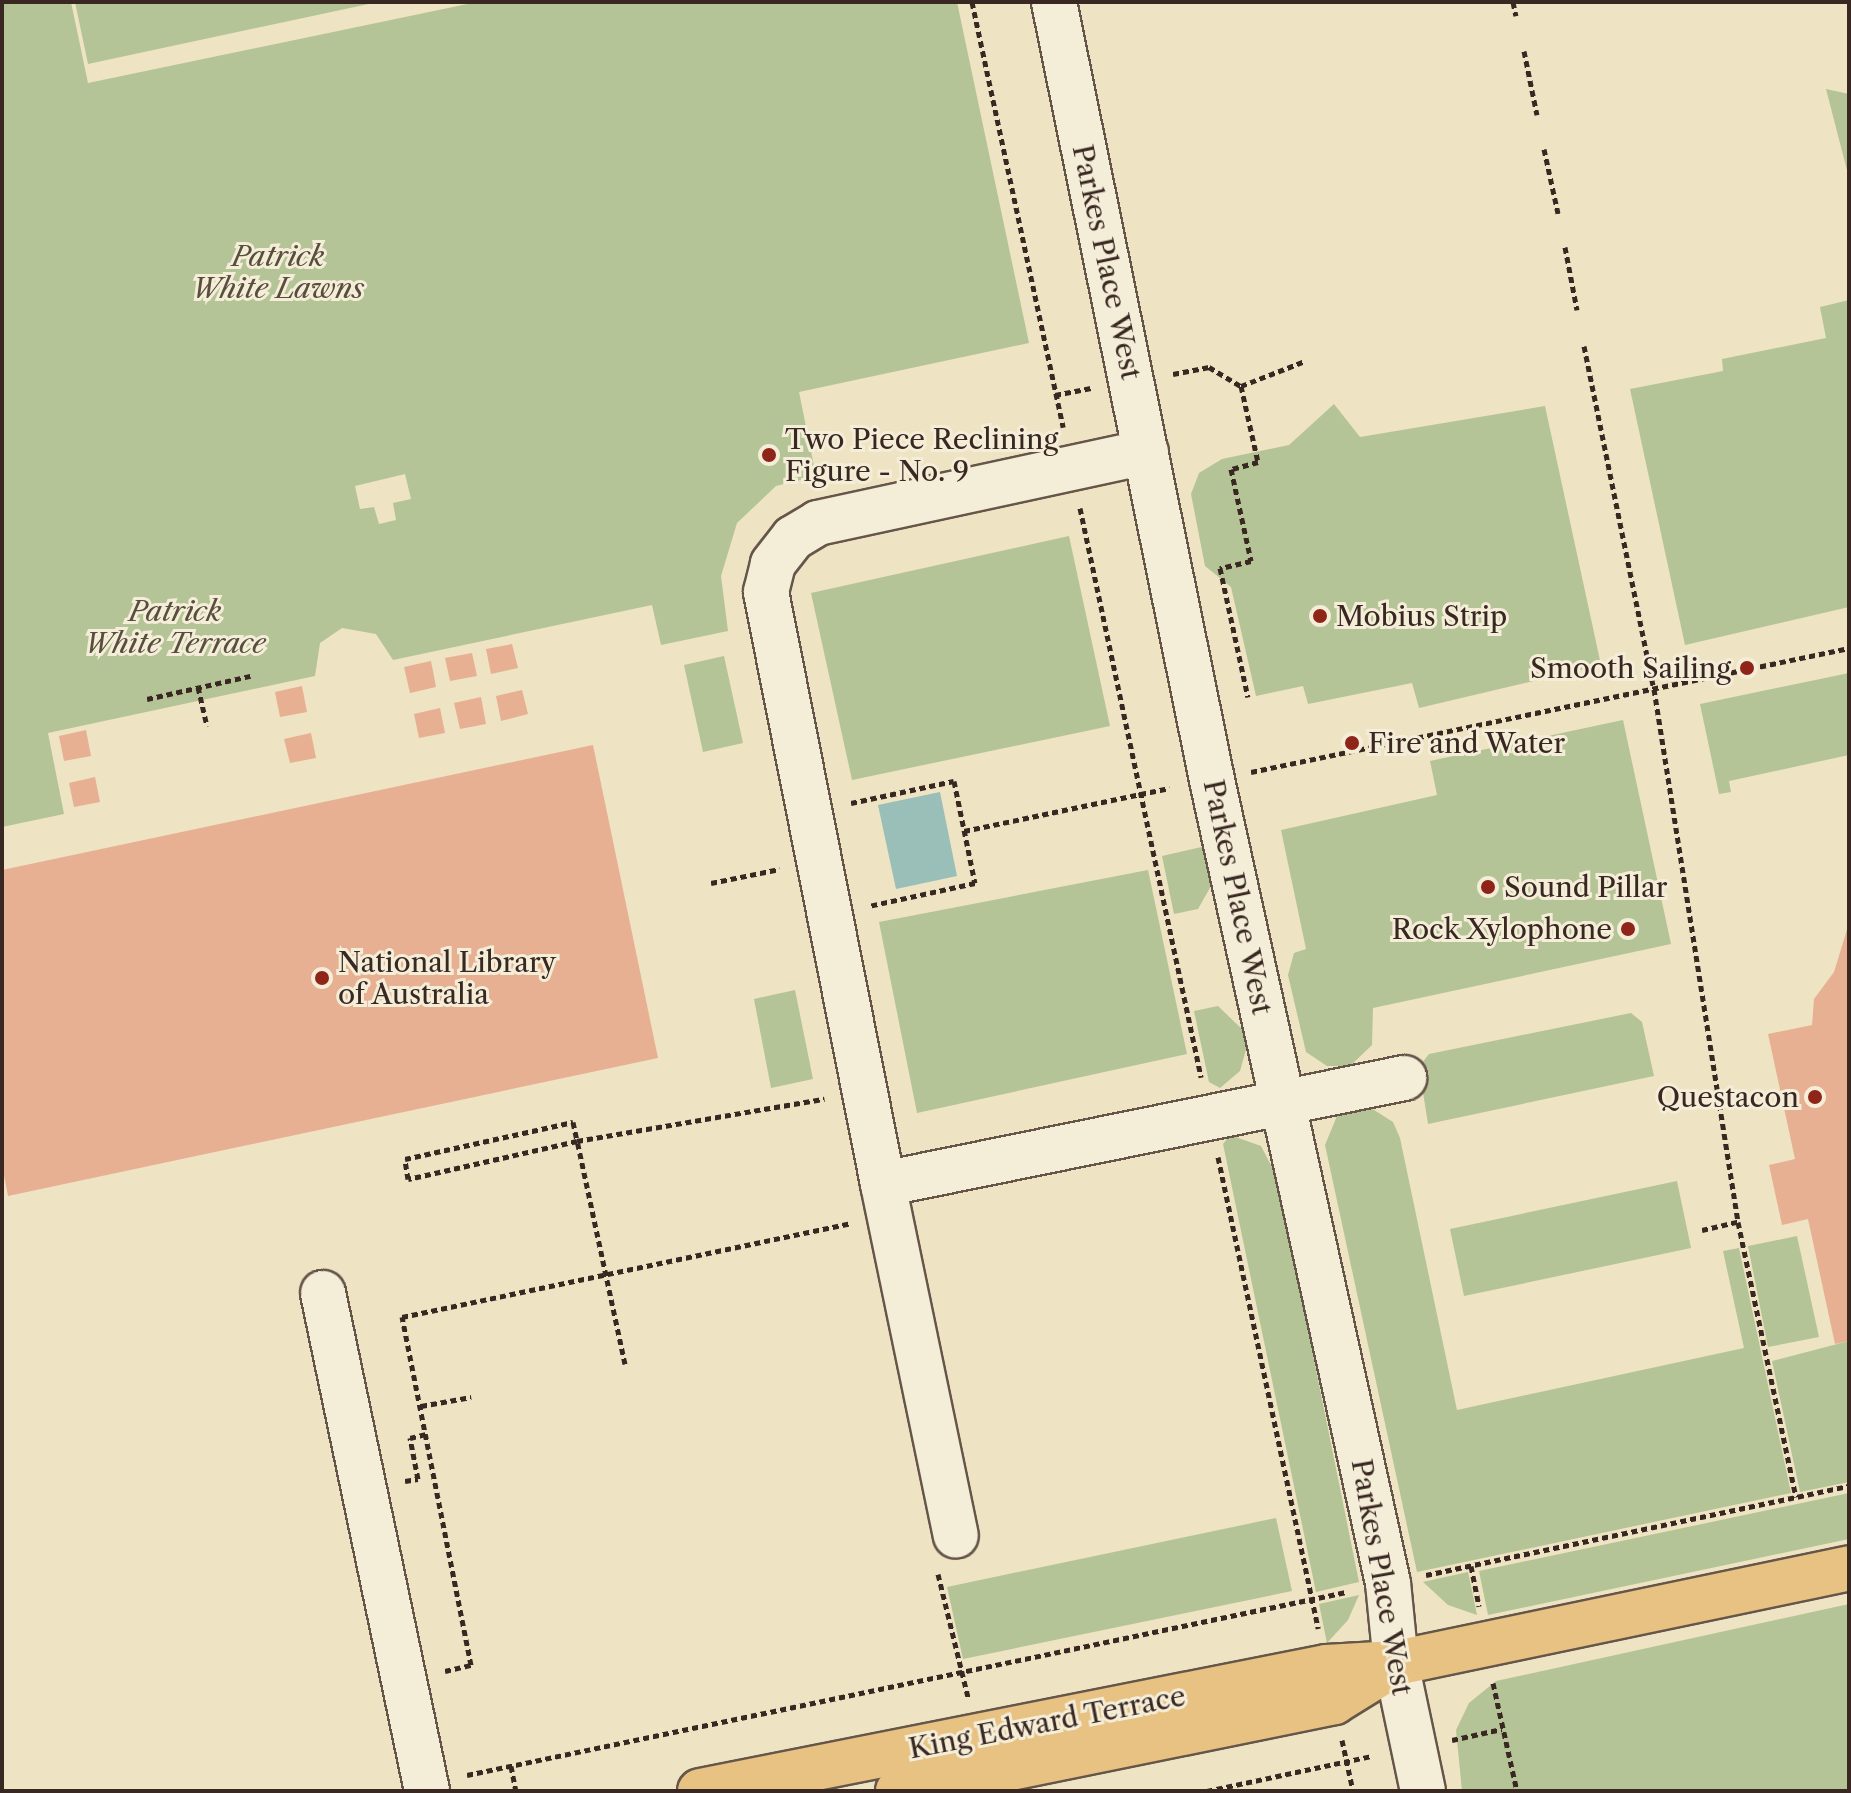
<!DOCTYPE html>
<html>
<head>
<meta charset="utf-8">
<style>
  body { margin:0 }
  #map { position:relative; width:1851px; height:1793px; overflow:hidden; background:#eee3c3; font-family:"Libre Caslon Text",serif }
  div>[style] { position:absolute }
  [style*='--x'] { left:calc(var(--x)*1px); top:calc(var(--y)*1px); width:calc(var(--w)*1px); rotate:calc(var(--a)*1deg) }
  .green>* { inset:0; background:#b5c496 }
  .water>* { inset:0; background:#9abeb8 }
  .building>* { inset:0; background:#e7b092 }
  .path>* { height:5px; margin-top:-2.5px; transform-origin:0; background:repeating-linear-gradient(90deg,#392721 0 6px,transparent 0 10px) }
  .roads { filter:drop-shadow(2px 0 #66564a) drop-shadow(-2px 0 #66564a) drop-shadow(0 2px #66564a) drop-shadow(0 -2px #66564a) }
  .minor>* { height:44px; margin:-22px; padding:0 22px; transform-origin:22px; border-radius:22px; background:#f4edd8 }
  .major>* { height:44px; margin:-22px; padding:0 22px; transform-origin:22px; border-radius:22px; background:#e7c282 }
  .dots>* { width:22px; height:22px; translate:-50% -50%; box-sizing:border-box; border:4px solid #f4edd8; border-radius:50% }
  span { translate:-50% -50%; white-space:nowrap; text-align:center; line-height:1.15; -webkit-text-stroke:6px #f4edd8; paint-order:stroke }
  .park-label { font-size:28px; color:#584e3e; font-style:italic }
  .street-label { font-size:28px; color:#392721 }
  .poi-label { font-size:28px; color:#392721 }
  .left { translate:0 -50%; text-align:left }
  .right { translate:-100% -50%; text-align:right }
  .frame { position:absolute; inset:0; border:4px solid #392721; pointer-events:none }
</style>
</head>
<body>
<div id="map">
  <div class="green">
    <i style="clip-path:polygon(evenodd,2px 2px,71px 2px,88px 83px,477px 2px,957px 2px,1029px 343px,799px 392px,816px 476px,776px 486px,737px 523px,721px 576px,728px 631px,661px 645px,652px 605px,393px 660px,376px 634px,342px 628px,320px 643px,315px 676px,48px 733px,64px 814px,2px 827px,2px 2px,405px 474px,411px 499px,393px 503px,396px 520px,379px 524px,374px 507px,360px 509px,355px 486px,405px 474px)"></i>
    <i style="clip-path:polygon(75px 2px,378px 2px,88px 64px)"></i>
    <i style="clip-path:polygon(1826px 89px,1849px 94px,1849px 178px)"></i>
    <i style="clip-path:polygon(1849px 300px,1849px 607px,1685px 645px,1630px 389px,1723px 371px,1722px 359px,1826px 338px,1820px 307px)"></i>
    <i style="clip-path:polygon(1334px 404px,1360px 437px,1545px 406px,1601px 665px,1419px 708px,1412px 683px,1308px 704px,1303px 686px,1256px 696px,1231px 587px,1205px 566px,1191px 494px,1199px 473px,1222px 459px,1289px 445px)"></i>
    <i style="clip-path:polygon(1069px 536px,1110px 726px,852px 780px,811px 593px)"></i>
    <i style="clip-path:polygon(724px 656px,743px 743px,703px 752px,684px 665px)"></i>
    <i style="clip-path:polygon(1849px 673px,1849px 755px,1729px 781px,1731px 792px,1719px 794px,1700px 704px)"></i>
    <i style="clip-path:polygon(1623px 720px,1671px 944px,1373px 1008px,1372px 1045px,1350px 1066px,1327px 1066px,1306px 1052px,1288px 975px,1294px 953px,1306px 949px,1281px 830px,1437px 795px,1430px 761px)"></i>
    <i style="clip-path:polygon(1206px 846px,1211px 886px,1198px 909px,1174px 914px,1162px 856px)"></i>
    <i style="clip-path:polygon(1148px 870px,1187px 1054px,917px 1113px,879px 922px)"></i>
    <i style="clip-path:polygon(795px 990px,813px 1079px,771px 1088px,754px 999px)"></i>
    <i style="clip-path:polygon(1218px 1006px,1245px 1032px,1247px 1046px,1240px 1071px,1220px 1088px,1209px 1082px,1194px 1011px)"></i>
    <i style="clip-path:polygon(1631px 1013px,1642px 1022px,1654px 1076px,1428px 1124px,1419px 1067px,1429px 1054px)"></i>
    <i style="clip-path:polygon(1371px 1108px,1393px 1122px,1400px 1138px,1457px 1410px,1744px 1348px,1723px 1251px,1739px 1248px,1791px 1493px,1417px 1572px,1325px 1145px,1337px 1116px)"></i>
    <i style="clip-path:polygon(1230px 1135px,1261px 1146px,1277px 1177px,1359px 1582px,1316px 1592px,1223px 1144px)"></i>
    <i style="clip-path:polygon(1677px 1181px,1691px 1248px,1464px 1296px,1450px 1229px)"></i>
    <i style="clip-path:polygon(1797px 1236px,1819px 1337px,1768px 1347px,1748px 1246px)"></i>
    <i style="clip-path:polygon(1849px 1341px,1849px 1482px,1800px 1492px,1772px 1361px)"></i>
    <i style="clip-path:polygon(1849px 1493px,1849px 1539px,1488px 1615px,1479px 1571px)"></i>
    <i style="clip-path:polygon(1276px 1518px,1292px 1591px,963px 1659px,947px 1587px)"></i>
    <i style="clip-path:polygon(1468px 1572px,1477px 1615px,1448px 1605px,1423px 1582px)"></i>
    <i style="clip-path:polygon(1359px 1595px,1348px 1620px,1327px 1643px,1319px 1604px)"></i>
    <i style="clip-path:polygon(1849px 1604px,1849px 1791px,1462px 1791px,1456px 1730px,1469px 1703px,1496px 1681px)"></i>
  </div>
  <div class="water">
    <i style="clip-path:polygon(940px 792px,957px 876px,896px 889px,878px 805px)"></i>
  </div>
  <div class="building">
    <i style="clip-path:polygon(512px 644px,518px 668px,491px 674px,486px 649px)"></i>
    <i style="clip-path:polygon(472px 653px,477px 676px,450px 681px,445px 658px)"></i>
    <i style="clip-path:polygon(431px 661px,436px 687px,410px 693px,404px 667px)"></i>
    <i style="clip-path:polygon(302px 686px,307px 712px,280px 717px,275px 692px)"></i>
    <i style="clip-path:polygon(522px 690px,528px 714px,501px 721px,496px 696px)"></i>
    <i style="clip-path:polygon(481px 697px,486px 724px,460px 729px,454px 703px)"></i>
    <i style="clip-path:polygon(440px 708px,445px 733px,419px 738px,414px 714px)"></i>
    <i style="clip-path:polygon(86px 730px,91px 756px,64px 761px,59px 736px)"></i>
    <i style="clip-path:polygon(311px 733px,316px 758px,290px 763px,284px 739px)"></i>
    <i style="clip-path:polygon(593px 745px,658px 1058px,8px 1196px,2px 1165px,2px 870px)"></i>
    <i style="clip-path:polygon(95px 777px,100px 802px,74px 807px,69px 783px)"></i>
    <i style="clip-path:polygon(1849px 923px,1849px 1341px,1835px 1344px,1808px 1219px,1782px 1225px,1769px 1165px,1795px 1159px,1768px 1034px,1812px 1025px,1814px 999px,1834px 972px)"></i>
  </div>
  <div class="path">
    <i style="--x:972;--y:2;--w:435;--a:77.9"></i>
    <i style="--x:1513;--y:2;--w:14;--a:78"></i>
    <i style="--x:1524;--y:51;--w:65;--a:78.5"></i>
    <i style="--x:1544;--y:149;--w:66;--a:77.7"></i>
    <i style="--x:1565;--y:247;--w:64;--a:79.2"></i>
    <i style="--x:1584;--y:346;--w:350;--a:78.5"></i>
    <i style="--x:1654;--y:689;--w:540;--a:81.04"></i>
    <i style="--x:1738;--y:1222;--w:281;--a:78.1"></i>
    <i style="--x:1173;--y:374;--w:37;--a:-11"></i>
    <i style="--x:1209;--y:367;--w:37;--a:31"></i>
    <i style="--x:1241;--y:386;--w:69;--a:-21.3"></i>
    <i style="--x:1241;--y:386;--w:78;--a:77.4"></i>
    <i style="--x:1258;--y:462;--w:28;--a:165"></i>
    <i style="--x:1231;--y:469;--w:94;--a:77.7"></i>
    <i style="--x:1251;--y:561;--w:32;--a:167"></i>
    <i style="--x:1220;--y:568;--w:132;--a:77.8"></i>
    <i style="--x:1055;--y:395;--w:38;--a:-11"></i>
    <i style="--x:1080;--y:508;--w:582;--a:77.99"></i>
    <i style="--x:198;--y:687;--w:40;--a:77"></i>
    <i style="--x:147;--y:699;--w:106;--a:-12.6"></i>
    <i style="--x:1251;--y:772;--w:611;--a:-11.71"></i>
    <i style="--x:851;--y:803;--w:105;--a:-12.1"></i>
    <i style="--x:954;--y:781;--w:104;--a:78.4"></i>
    <i style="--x:975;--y:883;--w:108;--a:167.8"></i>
    <i style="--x:964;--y:831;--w:210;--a:-11.8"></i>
    <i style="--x:711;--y:883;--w:70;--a:-11.5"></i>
    <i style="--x:573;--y:1122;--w:19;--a:78"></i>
    <i style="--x:577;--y:1141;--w:173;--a:167.3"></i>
    <i style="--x:408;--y:1179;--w:20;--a:-99"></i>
    <i style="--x:405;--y:1159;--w:172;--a:-12.4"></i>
    <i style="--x:1218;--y:1157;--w:482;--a:78"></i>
    <i style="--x:1702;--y:1230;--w:37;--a:-13"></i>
    <i style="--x:625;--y:1364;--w:228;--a:-102.1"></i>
    <i style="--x:577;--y:1141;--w:251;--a:-9.7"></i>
    <i style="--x:421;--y:1406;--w:51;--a:-10.2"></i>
    <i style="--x:405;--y:1481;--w:13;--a:-9"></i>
    <i style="--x:418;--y:1479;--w:42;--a:-101"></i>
    <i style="--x:410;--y:1438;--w:16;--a:-14"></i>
    <i style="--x:1471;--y:1566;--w:41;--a:78.7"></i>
    <i style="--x:938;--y:1574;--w:127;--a:76.3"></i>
    <i style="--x:1426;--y:1575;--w:432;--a:-11.9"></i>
    <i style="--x:445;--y:1671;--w:27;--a:-13"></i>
    <i style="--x:471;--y:1665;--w:355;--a:-101.2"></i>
    <i style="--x:402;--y:1317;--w:457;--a:-11.8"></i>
    <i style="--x:1493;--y:1683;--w:111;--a:77.5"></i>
    <i style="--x:1342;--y:1740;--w:52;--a:77.8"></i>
    <i style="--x:1452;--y:1740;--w:51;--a:-12.4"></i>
    <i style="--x:511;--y:1766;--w:25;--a:79"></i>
    <i style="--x:467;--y:1775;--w:898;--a:-11.76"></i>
    <i style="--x:1207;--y:1791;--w:169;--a:-12"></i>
  </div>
  <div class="roads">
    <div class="minor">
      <i style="--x:1054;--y:2;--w:794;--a:78.52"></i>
      <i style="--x:1212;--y:780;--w:822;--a:77.64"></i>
      <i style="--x:1388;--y:1583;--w:80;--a:84.3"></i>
      <i style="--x:1396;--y:1663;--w:131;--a:78.1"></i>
      <i style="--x:1146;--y:452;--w:336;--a:167.8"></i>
      <i style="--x:818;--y:523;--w:29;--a:149"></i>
      <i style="--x:793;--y:538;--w:33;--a:128"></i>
      <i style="--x:773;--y:564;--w:29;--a:104"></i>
      <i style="--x:766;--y:592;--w:603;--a:78.82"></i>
      <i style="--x:883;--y:1184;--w:532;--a:-11.5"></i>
      <i style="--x:883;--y:1184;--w:359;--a:78.3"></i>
      <i style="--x:323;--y:1293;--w:509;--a:78.2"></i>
    </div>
    <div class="major">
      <i style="--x:700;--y:1791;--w:638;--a:-11.2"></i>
      <i style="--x:1326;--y:1667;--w:70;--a:-3.3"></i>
      <i style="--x:1396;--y:1663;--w:463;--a:-11.8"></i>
      <i style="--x:898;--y:1791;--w:445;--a:-11.5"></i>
      <i style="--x:1334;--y:1702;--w:70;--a:-31.7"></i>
    </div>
  </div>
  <div class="dots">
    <i style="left:769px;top:455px;background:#8f2418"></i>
    <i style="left:1320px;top:616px;background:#8f2418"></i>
    <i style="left:1747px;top:668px;background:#8f2418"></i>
    <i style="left:1352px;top:743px;background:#8f2418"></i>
    <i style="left:1488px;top:887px;background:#8f2418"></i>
    <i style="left:1628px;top:929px;background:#8f2418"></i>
    <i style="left:322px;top:978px;background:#8f2418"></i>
    <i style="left:1815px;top:1097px;background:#8f2418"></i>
  </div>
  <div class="park-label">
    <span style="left:278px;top:272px">Patrick<br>White Lawns</span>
    <span style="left:175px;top:627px">Patrick<br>White Terrace</span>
  </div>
  <div class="street-label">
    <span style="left:1107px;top:262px;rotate:78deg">Parkes Place West</span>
    <span style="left:1238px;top:897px;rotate:78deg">Parkes Place West</span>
    <span style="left:1382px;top:1577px;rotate:80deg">Parkes Place West</span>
    <span style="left:1047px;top:1722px;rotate:-11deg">King Edward Terrace</span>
  </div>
  <div class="poi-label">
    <span class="left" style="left:785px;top:455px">Two Piece Reclining<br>Figure - No. 9</span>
    <span class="left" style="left:1336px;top:616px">Mobius Strip</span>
    <span class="right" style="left:1731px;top:668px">Smooth Sailing</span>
    <span class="left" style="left:1368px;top:743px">Fire and Water</span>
    <span class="left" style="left:1504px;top:887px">Sound Pillar</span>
    <span class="right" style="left:1612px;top:929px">Rock Xylophone</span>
    <span class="left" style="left:338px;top:978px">National Library<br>of Australia</span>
    <span class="right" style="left:1799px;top:1097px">Questacon</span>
  </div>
  <div class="frame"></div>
</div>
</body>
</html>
